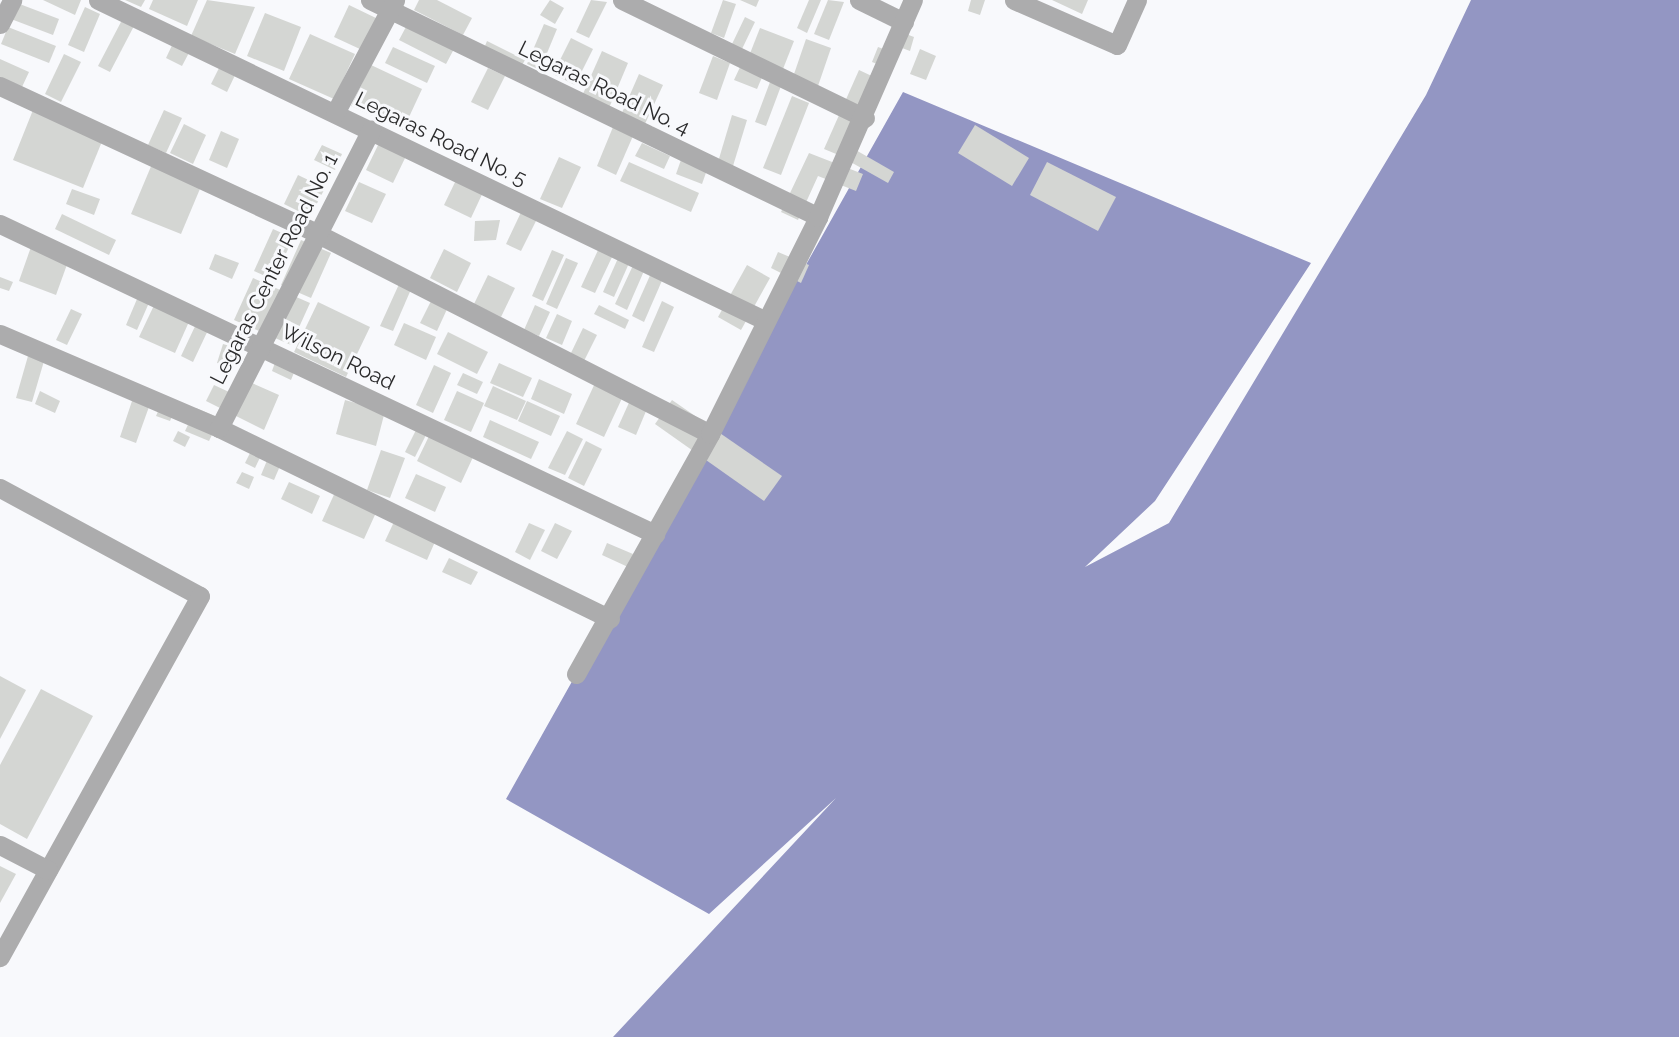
<!DOCTYPE html>
<html>
<head>
<meta charset="utf-8">
<style>
  body { margin:0 }
  #map { position:relative; width:1679px; height:1037px; overflow:hidden; background:#f8f9fc; font-family:Raleway,sans-serif }
  div>[style] { position:absolute }
  [style*='--x'] { left:calc(var(--x)*1px); top:calc(var(--y)*1px); width:calc(var(--w)*1px); rotate:calc(var(--a)*1deg) }
  .water>* { inset:0; background:#9396c3 }
  .building>* { inset:0; background:#d4d6d3 }
  .minor>* { height:19px; margin:-9.5px; padding:0 9.5px; transform-origin:9.5px; border-radius:9.5px; background:#acacad }
  span { translate:-50% -50%; white-space:nowrap; text-align:center; line-height:1.15; -webkit-text-stroke:6px #f8f9fc; paint-order:stroke }
  .street-label { font-size:21px; color:#2b2b2c }
</style>
</head>
<body>
<div id="map">
  <div class="water">
    <i style="clip-path:polygon(1471px 0,1679px 0,1679px 1037px,613px 1037px,836px 798px,709px 914px,506px 799px,903px 92px,1311px 263px,1155px 501px,1085px 567px,1169px 523px,1426px 95px)"></i>
  </div>
  <div class="building">
    <i style="clip-path:polygon(43px 0,81px 0,75px 15px)"></i>
    <i style="clip-path:polygon(125px 0,145px 0,141px 7px)"></i>
    <i style="clip-path:polygon(153px 0,198px 0,187px 26px,149px 9px)"></i>
    <i style="clip-path:polygon(207px 0,255px 7px,235px 54px,191px 36px)"></i>
    <i style="clip-path:polygon(419px 0,437px 0,472px 18px,463px 35px,414px 10px)"></i>
    <i style="clip-path:polygon(550px 0,564px 8px,555px 24px,540px 15px)"></i>
    <i style="clip-path:polygon(591px 0,607px 2px,589px 38px,576px 32px)"></i>
    <i style="clip-path:polygon(723px 0,736px 4px,724px 38px,711px 33px)"></i>
    <i style="clip-path:polygon(740px 0,759px 0,756px 7px)"></i>
    <i style="clip-path:polygon(809px 0,821px 0,807px 33px,797px 28px)"></i>
    <i style="clip-path:polygon(828px 0,844px 2px,829px 40px,814px 34px)"></i>
    <i style="clip-path:polygon(971px 0,985px 0,980px 15px,968px 11px)"></i>
    <i style="clip-path:polygon(1052px 0,1088px 0,1082px 14px)"></i>
    <i style="clip-path:polygon(17px 3px,59px 19px,53px 35px,11px 19px)"></i>
    <i style="clip-path:polygon(349px 5px,378px 19px,362px 50px,334px 37px)"></i>
    <i style="clip-path:polygon(85px 7px,100px 14px,84px 52px,68px 45px)"></i>
    <i style="clip-path:polygon(265px 13px,301px 27px,284px 71px,247px 56px)"></i>
    <i style="clip-path:polygon(745px 17px,755px 22px,742px 49px,732px 44px)"></i>
    <i style="clip-path:polygon(122px 20px,134px 26px,110px 72px,98px 66px)"></i>
    <i style="clip-path:polygon(544px 24px,557px 29px,540px 70px,527px 64px)"></i>
    <i style="clip-path:polygon(407px 25px,454px 49px,446px 64px,399px 40px)"></i>
    <i style="clip-path:polygon(8px 27px,56px 46px,49px 63px,1px 44px)"></i>
    <i style="clip-path:polygon(760px 28px,794px 41px,783px 69px,749px 56px)"></i>
    <i style="clip-path:polygon(898px 31px,914px 37px,910px 51px,894px 45px)"></i>
    <i style="clip-path:polygon(310px 34px,355px 54px,334px 99px,289px 79px)"></i>
    <i style="clip-path:polygon(571px 38px,593px 49px,575px 85px,553px 74px)"></i>
    <i style="clip-path:polygon(175px 39px,192px 47px,182px 66px,166px 58px)"></i>
    <i style="clip-path:polygon(806px 39px,831px 48px,818px 86px,793px 77px)"></i>
    <i style="clip-path:polygon(487px 41px,525px 60px,520px 69px,483px 51px)"></i>
    <i style="clip-path:polygon(393px 47px,435px 66px,427px 83px,385px 63px)"></i>
    <i style="clip-path:polygon(878px 47px,892px 52px,885px 67px,872px 62px)"></i>
    <i style="clip-path:polygon(920px 49px,936px 56px,926px 80px,910px 74px)"></i>
    <i style="clip-path:polygon(602px 51px,628px 63px,609px 108px,582px 96px)"></i>
    <i style="clip-path:polygon(64px 54px,81px 62px,61px 102px,45px 94px)"></i>
    <i style="clip-path:polygon(713px 56px,730px 63px,717px 100px,699px 93px)"></i>
    <i style="clip-path:polygon(0 59px,29px 72px,22px 87px,0 77px)"></i>
    <i style="clip-path:polygon(221px 64px,237px 71px,227px 92px,211px 84px)"></i>
    <i style="clip-path:polygon(371px 65px,422px 89px,403px 130px,351px 106px)"></i>
    <i style="clip-path:polygon(741px 65px,763px 75px,757px 89px,734px 80px)"></i>
    <i style="clip-path:polygon(488px 68px,505px 76px,488px 110px,471px 102px)"></i>
    <i style="clip-path:polygon(859px 70px,876px 78px,841px 156px,824px 149px)"></i>
    <i style="clip-path:polygon(639px 74px,663px 85px,644px 126px,621px 115px)"></i>
    <i style="clip-path:polygon(770px 82px,781px 86px,766px 126px,755px 122px)"></i>
    <i style="clip-path:polygon(792px 96px,809px 103px,781px 175px,763px 168px)"></i>
    <i style="clip-path:polygon(33px 110px,103px 139px,83px 188px,13px 160px)"></i>
    <i style="clip-path:polygon(164px 110px,182px 118px,166px 153px,148px 145px)"></i>
    <i style="clip-path:polygon(732px 115px,747px 120px,733px 166px,718px 162px)"></i>
    <i style="clip-path:polygon(184px 124px,206px 135px,193px 164px,170px 153px)"></i>
    <i style="clip-path:polygon(975px 125px,1029px 158px,1012px 186px,958px 153px)"></i>
    <i style="clip-path:polygon(613px 127px,633px 136px,616px 175px,597px 166px)"></i>
    <i style="clip-path:polygon(221px 131px,239px 139px,227px 168px,209px 160px)"></i>
    <i style="clip-path:polygon(380px 141px,407px 154px,393px 183px,366px 170px)"></i>
    <i style="clip-path:polygon(642px 143px,670px 156px,664px 169px,635px 156px)"></i>
    <i style="clip-path:polygon(322px 145px,342px 154px,335px 170px,314px 160px)"></i>
    <i style="clip-path:polygon(854px 149px,894px 172px,888px 183px,847px 160px)"></i>
    <i style="clip-path:polygon(809px 153px,863px 174px,856px 191px,818px 176px,798px 220px,781px 212px)"></i>
    <i style="clip-path:polygon(559px 157px,581px 167px,562px 208px,540px 199px)"></i>
    <i style="clip-path:polygon(682px 157px,708px 167px,702px 184px,676px 174px)"></i>
    <i style="clip-path:polygon(629px 162px,699px 193px,691px 212px,620px 181px)"></i>
    <i style="clip-path:polygon(1047px 162px,1116px 197px,1098px 231px,1030px 195px)"></i>
    <i style="clip-path:polygon(152px 164px,202px 184px,181px 234px,131px 214px)"></i>
    <i style="clip-path:polygon(298px 175px,325px 188px,310px 217px,284px 204px)"></i>
    <i style="clip-path:polygon(458px 176px,485px 188px,471px 218px,444px 205px)"></i>
    <i style="clip-path:polygon(359px 182px,386px 194px,372px 223px,345px 211px)"></i>
    <i style="clip-path:polygon(72px 189px,100px 199px,94px 215px,66px 204px)"></i>
    <i style="clip-path:polygon(524px 206px,540px 213px,521px 251px,506px 244px)"></i>
    <i style="clip-path:polygon(62px 214px,116px 240px,109px 255px,55px 229px)"></i>
    <i style="clip-path:polygon(500px 220px,496px 240px,474px 241px,475px 221px)"></i>
    <i style="clip-path:polygon(273px 229px,293px 238px,274px 280px,254px 271px)"></i>
    <i style="clip-path:polygon(301px 240px,331px 253px,311px 298px,281px 285px)"></i>
    <i style="clip-path:polygon(32px 244px,69px 259px,56px 295px,19px 281px)"></i>
    <i style="clip-path:polygon(599px 248px,613px 255px,595px 293px,581px 287px)"></i>
    <i style="clip-path:polygon(444px 249px,471px 263px,457px 292px,430px 278px)"></i>
    <i style="clip-path:polygon(552px 250px,564px 255px,543px 301px,532px 296px)"></i>
    <i style="clip-path:polygon(778px 252px,809px 265px,801px 283px,771px 268px)"></i>
    <i style="clip-path:polygon(215px 254px,239px 263px,232px 279px,209px 269px)"></i>
    <i style="clip-path:polygon(619px 256px,630px 261px,614px 297px,603px 292px)"></i>
    <i style="clip-path:polygon(566px 258px,578px 263px,557px 309px,546px 304px)"></i>
    <i style="clip-path:polygon(636px 259px,647px 264px,627px 310px,615px 304px)"></i>
    <i style="clip-path:polygon(747px 265px,770px 278px,741px 330px,718px 317px)"></i>
    <i style="clip-path:polygon(652px 271px,664px 276px,644px 322px,632px 316px)"></i>
    <i style="clip-path:polygon(488px 275px,515px 288px,501px 317px,474px 304px)"></i>
    <i style="clip-path:polygon(0 277px,13px 282px,9px 291px,0 288px)"></i>
    <i style="clip-path:polygon(253px 278px,310px 303px,291px 345px,234px 320px)"></i>
    <i style="clip-path:polygon(400px 282px,412px 287px,393px 331px,380px 326px)"></i>
    <i style="clip-path:polygon(140px 292px,152px 296px,137px 330px,126px 325px)"></i>
    <i style="clip-path:polygon(157px 299px,192px 315px,175px 353px,139px 337px)"></i>
    <i style="clip-path:polygon(432px 299px,448px 307px,437px 331px,420px 323px)"></i>
    <i style="clip-path:polygon(662px 301px,674px 307px,654px 352px,642px 347px)"></i>
    <i style="clip-path:polygon(318px 302px,370px 327px,346px 377px,294px 352px)"></i>
    <i style="clip-path:polygon(535px 305px,550px 312px,539px 336px,524px 330px)"></i>
    <i style="clip-path:polygon(599px 305px,629px 320px,625px 329px,594px 314px)"></i>
    <i style="clip-path:polygon(71px 309px,82px 314px,67px 345px,56px 340px)"></i>
    <i style="clip-path:polygon(557px 314px,572px 321px,562px 345px,546px 338px)"></i>
    <i style="clip-path:polygon(198px 320px,210px 326px,193px 362px,181px 356px)"></i>
    <i style="clip-path:polygon(404px 323px,436px 337px,426px 360px,394px 345px)"></i>
    <i style="clip-path:polygon(583px 328px,597px 335px,584px 361px,570px 355px)"></i>
    <i style="clip-path:polygon(448px 332px,488px 352px,477px 374px,437px 354px)"></i>
    <i style="clip-path:polygon(223px 344px,240px 349px,234px 368px,217px 363px)"></i>
    <i style="clip-path:polygon(28px 356px,44px 361px,32px 402px,16px 398px)"></i>
    <i style="clip-path:polygon(277px 357px,297px 365px,291px 380px,272px 371px)"></i>
    <i style="clip-path:polygon(499px 363px,532px 378px,523px 397px,490px 383px)"></i>
    <i style="clip-path:polygon(434px 365px,451px 373px,433px 413px,416px 405px)"></i>
    <i style="clip-path:polygon(463px 373px,483px 382px,477px 394px,457px 385px)"></i>
    <i style="clip-path:polygon(539px 379px,572px 394px,564px 414px,531px 399px)"></i>
    <i style="clip-path:polygon(596px 381px,624px 394px,604px 437px,576px 424px)"></i>
    <i style="clip-path:polygon(252px 383px,279px 395px,264px 430px,206px 401px,214px 385px,244px 399px)"></i>
    <i style="clip-path:polygon(493px 386px,526px 401px,517px 420px,484px 406px)"></i>
    <i style="clip-path:polygon(40px 391px,60px 401px,55px 413px,35px 404px)"></i>
    <i style="clip-path:polygon(457px 391px,484px 403px,471px 432px,444px 420px)"></i>
    <i style="clip-path:polygon(632px 396px,649px 404px,636px 435px,618px 427px)"></i>
    <i style="clip-path:polygon(133px 398px,150px 404px,136px 443px,120px 437px)"></i>
    <i style="clip-path:polygon(345px 400px,385px 411px,376px 446px,336px 434px)"></i>
    <i style="clip-path:polygon(672px 400px,782px 476px,764px 501px,655px 424px)"></i>
    <i style="clip-path:polygon(527px 401px,560px 416px,551px 436px,518px 421px)"></i>
    <i style="clip-path:polygon(160px 407px,174px 412px,170px 421px,156px 416px)"></i>
    <i style="clip-path:polygon(196px 408px,220px 418px,209px 441px,185px 431px)"></i>
    <i style="clip-path:polygon(490px 420px,539px 442px,531px 459px,483px 437px)"></i>
    <i style="clip-path:polygon(419px 424px,429px 429px,415px 457px,405px 452px)"></i>
    <i style="clip-path:polygon(178px 431px,190px 437px,185px 447px,173px 441px)"></i>
    <i style="clip-path:polygon(567px 431px,583px 439px,565px 475px,548px 468px)"></i>
    <i style="clip-path:polygon(430px 434px,474px 455px,461px 483px,417px 461px)"></i>
    <i style="clip-path:polygon(257px 439px,267px 443px,255px 468px,245px 463px)"></i>
    <i style="clip-path:polygon(586px 441px,602px 449px,584px 486px,568px 478px)"></i>
    <i style="clip-path:polygon(273px 446px,286px 452px,274px 480px,261px 475px)"></i>
    <i style="clip-path:polygon(381px 450px,405px 458px,390px 498px,367px 490px)"></i>
    <i style="clip-path:polygon(242px 472px,254px 477px,249px 489px,236px 483px)"></i>
    <i style="clip-path:polygon(416px 474px,446px 487px,435px 512px,405px 498px)"></i>
    <i style="clip-path:polygon(289px 482px,320px 496px,312px 514px,281px 499px)"></i>
    <i style="clip-path:polygon(337px 488px,379px 506px,364px 539px,322px 521px)"></i>
    <i style="clip-path:polygon(400px 509px,441px 528px,427px 560px,385px 541px)"></i>
    <i style="clip-path:polygon(529px 523px,545px 530px,530px 560px,515px 552px)"></i>
    <i style="clip-path:polygon(555px 523px,572px 531px,557px 559px,541px 551px)"></i>
    <i style="clip-path:polygon(607px 543px,633px 554px,628px 567px,602px 555px)"></i>
    <i style="clip-path:polygon(449px 558px,478px 572px,471px 585px,442px 572px)"></i>
    <i style="clip-path:polygon(0 676px,26px 690px,0 739px)"></i>
    <i style="clip-path:polygon(41px 689px,93px 716px,27px 839px,0 824px,0 765px)"></i>
    <i style="clip-path:polygon(0 866px,16px 874px,0 903px)"></i>
  </div>
  <div class="minor">
    <i style="--x:98;--y:0;--w:739;--a:25.66"></i>
    <i style="--x:370;--y:0;--w:498;--a:25.8"></i>
    <i style="--x:622;--y:0;--w:270;--a:25.9"></i>
    <i style="--x:859;--y:0;--w:50;--a:26.1"></i>
    <i style="--x:1014;--y:0;--w:112;--a:23.6"></i>
    <i style="--x:1117;--y:45;--w:49;--a:-66"></i>
    <i style="--x:0;--y:24;--w:27;--a:-63"></i>
    <i style="--x:0;--y:86;--w:349;--a:24.9"></i>
    <i style="--x:316;--y:233;--w:442;--a:27"></i>
    <i style="--x:335;--y:113;--w:128;--a:-62"></i>
    <i style="--x:0;--y:224;--w:725;--a:25.33"></i>
    <i style="--x:0;--y:334;--w:238;--a:23.2"></i>
    <i style="--x:219;--y:428;--w:435;--a:26"></i>
    <i style="--x:219;--y:428;--w:335;--a:-63"></i>
    <i style="--x:0;--y:488;--w:227;--a:28.4"></i>
    <i style="--x:200;--y:596;--w:413;--a:119"></i>
    <i style="--x:576;--y:674;--w:275;--a:-60.8"></i>
    <i style="--x:710;--y:434;--w:242;--a:-63.5"></i>
    <i style="--x:818;--y:217;--w:237;--a:-66.4"></i>
    <i style="--x:0;--y:845;--w:54;--a:27.5"></i>
  </div>
  <div class="street-label">
    <span style="left:604px;top:88px;rotate:26deg">Legaras Road No. 4</span>
    <span style="left:441px;top:139px;rotate:26deg">Legaras Road No. 5</span>
    <span style="left:274px;top:269px;rotate:-63deg">Legaras Center Road No. 1</span>
    <span style="left:338px;top:357px;rotate:26deg">Wilson Road</span>
  </div>
</div>
</body>
</html>
